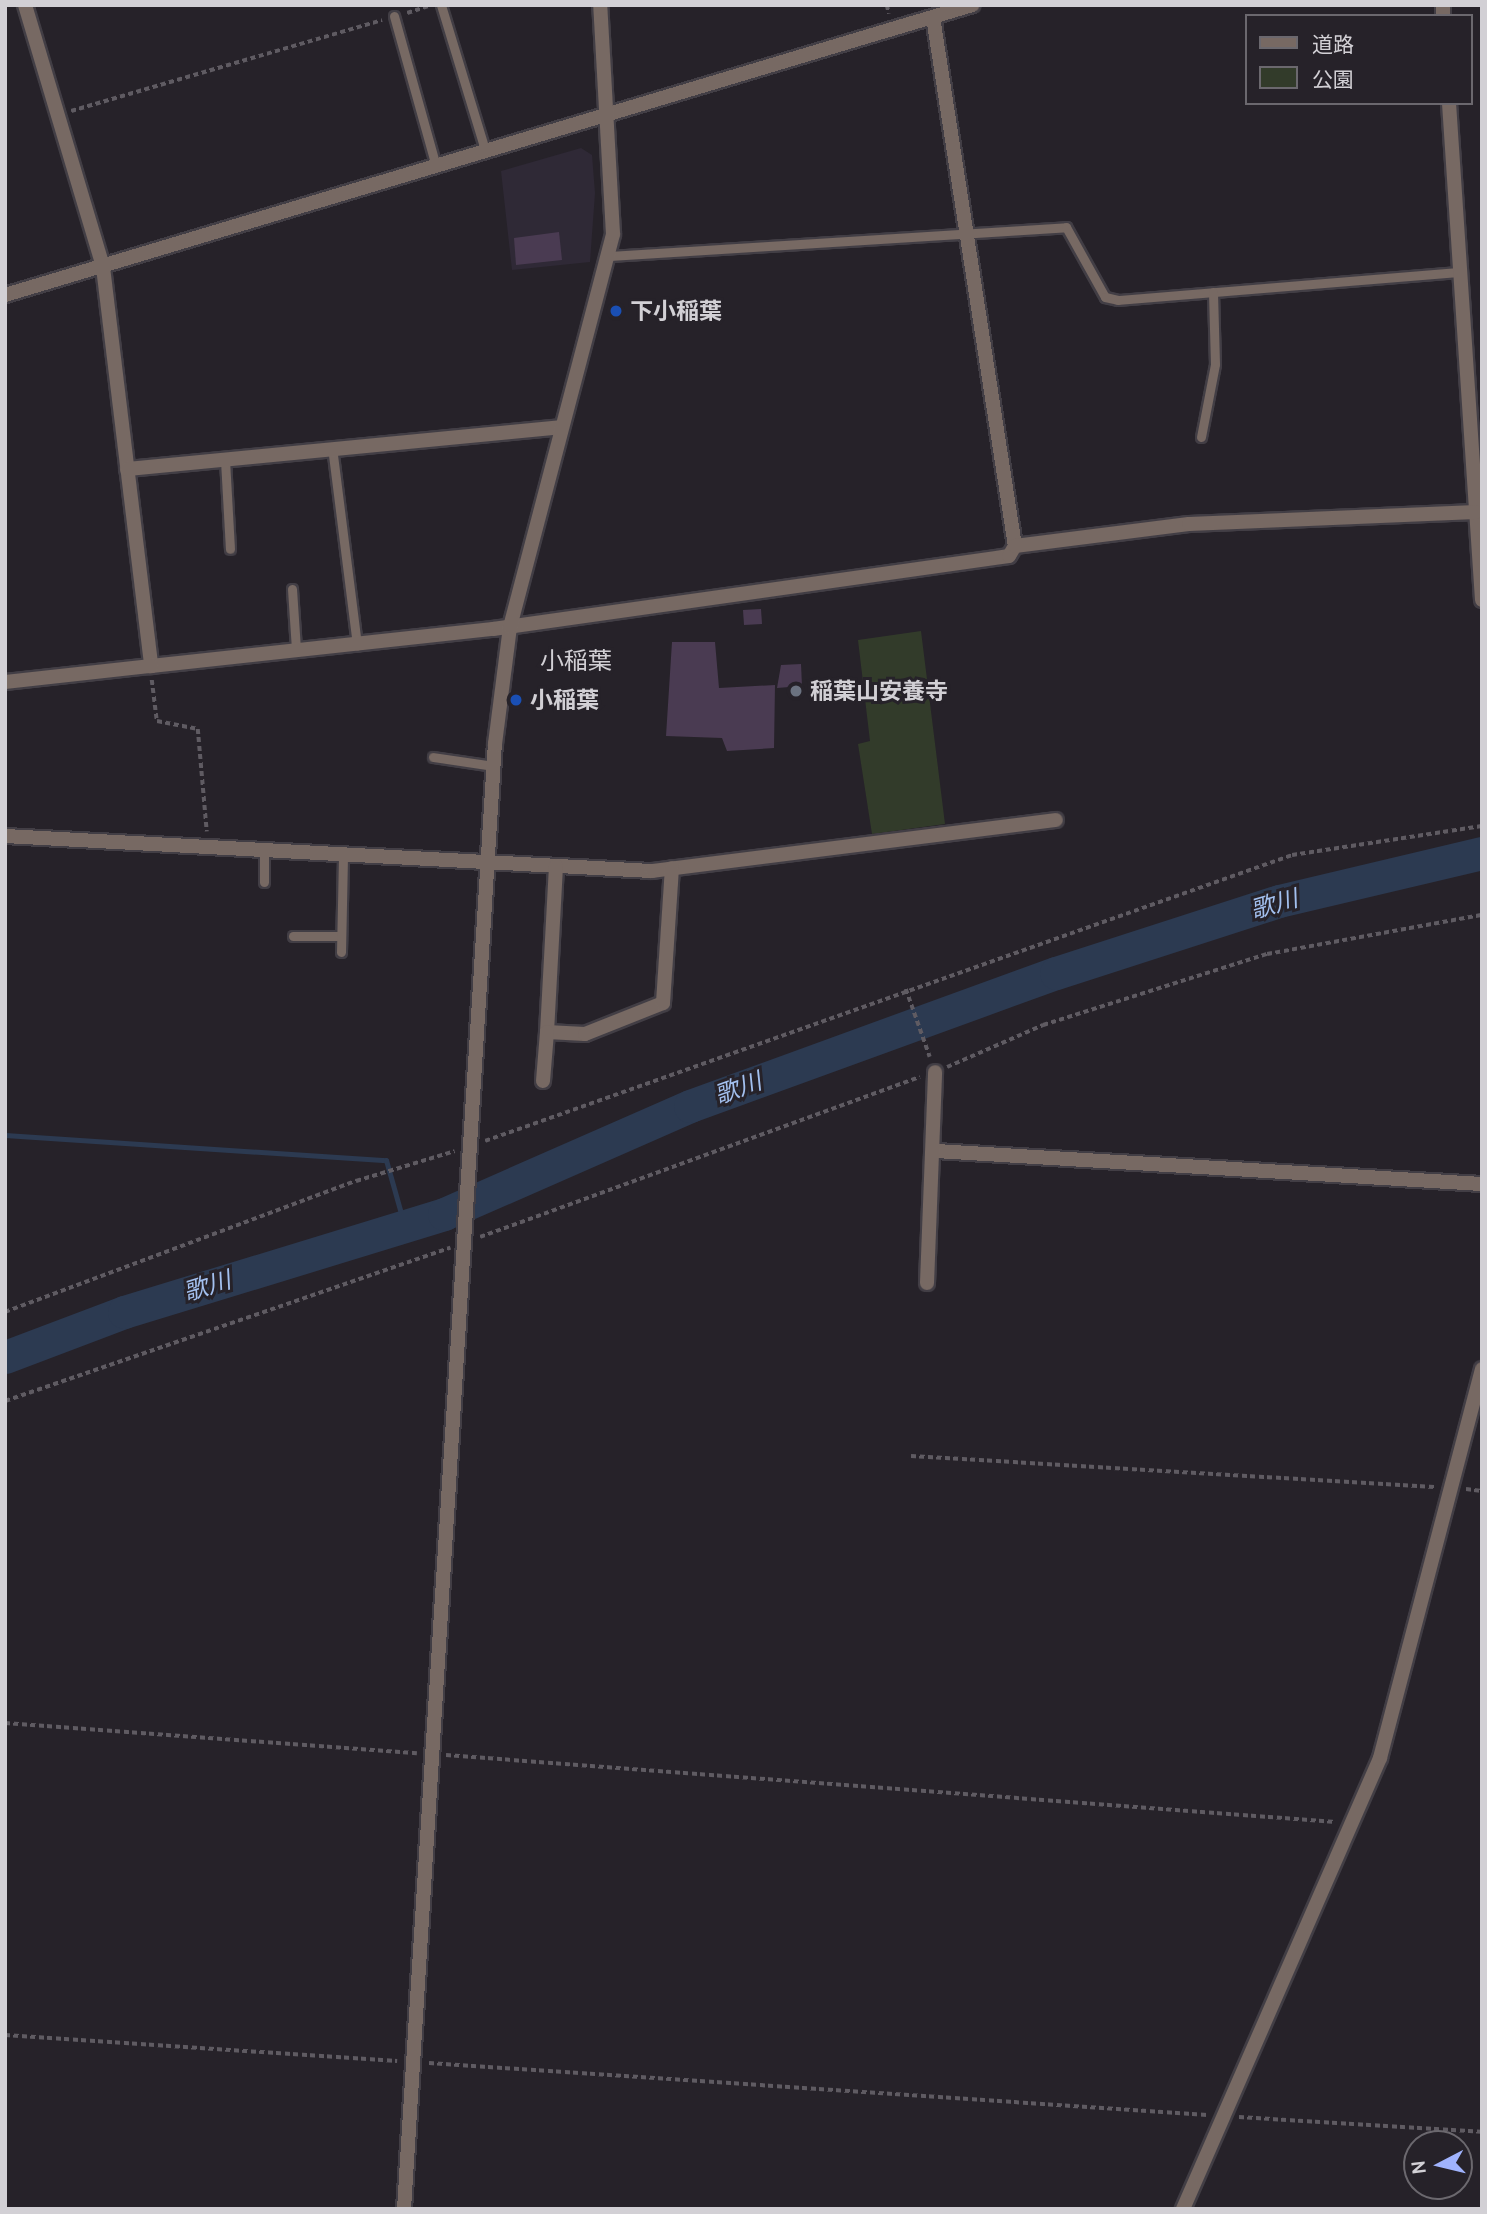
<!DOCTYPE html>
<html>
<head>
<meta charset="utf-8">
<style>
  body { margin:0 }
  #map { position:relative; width:1487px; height:2214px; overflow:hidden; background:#262229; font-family:Cabin,"Noto Sans JP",sans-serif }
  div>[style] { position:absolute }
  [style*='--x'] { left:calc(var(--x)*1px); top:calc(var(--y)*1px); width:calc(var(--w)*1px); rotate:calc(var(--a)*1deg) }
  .built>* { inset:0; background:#2f2936 }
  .green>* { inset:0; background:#323b2a }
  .stream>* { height:5px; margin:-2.5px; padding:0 2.5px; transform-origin:2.5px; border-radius:2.5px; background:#2c3a51 }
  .river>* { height:33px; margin:-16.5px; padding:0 16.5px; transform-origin:16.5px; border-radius:16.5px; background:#2c3a51 }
  .building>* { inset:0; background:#4a3b52 }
  .path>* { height:3.5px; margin-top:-1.75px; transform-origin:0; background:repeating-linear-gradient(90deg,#5f5b62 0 5px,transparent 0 8.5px) }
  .roads { filter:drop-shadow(2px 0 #423e45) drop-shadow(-2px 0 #423e45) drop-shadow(0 2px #423e45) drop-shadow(0 -2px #423e45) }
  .service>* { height:9px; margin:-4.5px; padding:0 4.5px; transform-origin:4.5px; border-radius:4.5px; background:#776963 }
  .minor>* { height:14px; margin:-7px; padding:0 7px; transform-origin:7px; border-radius:7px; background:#776963 }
  .tertiary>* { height:14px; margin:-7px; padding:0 7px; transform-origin:7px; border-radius:7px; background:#776963 }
  .dots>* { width:19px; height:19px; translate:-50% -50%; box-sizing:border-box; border:4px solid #262229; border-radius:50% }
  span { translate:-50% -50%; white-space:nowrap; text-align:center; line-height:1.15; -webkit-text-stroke:6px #262229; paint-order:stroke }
  .poi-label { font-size:23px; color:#d2d0d5; font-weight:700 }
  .left { translate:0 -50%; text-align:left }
  .neighbourhood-label { font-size:24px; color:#d2d0d5 }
  .water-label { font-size:24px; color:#a3c0ef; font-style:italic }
  .frame { position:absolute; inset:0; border:7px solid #d2d0d5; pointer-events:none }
  .legend { position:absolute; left:1245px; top:14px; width:228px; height:91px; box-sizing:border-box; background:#262229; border:2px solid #6b686e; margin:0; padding:9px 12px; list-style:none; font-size:21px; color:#d2d0d5 }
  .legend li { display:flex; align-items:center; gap:14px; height:35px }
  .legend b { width:35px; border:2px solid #6b686e }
  .north { position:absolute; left:1403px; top:2130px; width:70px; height:70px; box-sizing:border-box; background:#262229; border:2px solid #6b686e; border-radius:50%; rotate:263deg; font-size:19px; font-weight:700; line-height:28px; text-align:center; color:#d2d0d5 }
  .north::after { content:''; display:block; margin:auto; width:24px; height:32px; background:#a0b3fd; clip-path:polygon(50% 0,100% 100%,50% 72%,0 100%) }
</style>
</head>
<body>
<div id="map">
  <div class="built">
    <i style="clip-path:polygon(581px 148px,592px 155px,595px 193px,590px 262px,512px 270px,501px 171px)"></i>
  </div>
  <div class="green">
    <i style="clip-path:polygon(921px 631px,945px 824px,872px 834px,858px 744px,870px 741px,858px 640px)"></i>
  </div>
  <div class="stream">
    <i style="--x:5;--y:1135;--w:382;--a:3.8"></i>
    <i style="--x:386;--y:1160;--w:66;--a:74.3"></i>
  </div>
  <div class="river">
    <i style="--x:5;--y:1357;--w:127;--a:-20.7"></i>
    <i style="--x:124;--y:1312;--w:335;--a:-17"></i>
    <i style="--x:444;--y:1214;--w:269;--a:-23.7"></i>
    <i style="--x:690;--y:1106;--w:389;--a:-20"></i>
    <i style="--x:1056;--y:973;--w:234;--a:-17.9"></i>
    <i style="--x:1279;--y:901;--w:209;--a:-13.3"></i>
  </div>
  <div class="building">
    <i style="clip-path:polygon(559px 232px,562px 260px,516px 265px,514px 238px)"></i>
    <i style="clip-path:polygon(761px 609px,762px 624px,744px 625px,743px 610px)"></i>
    <i style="clip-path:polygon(672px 642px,715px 642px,719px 688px,775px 685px,774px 748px,727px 751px,722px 738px,666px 736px)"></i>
    <i style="clip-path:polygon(801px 664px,802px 686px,777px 688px,781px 665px)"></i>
  </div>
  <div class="path">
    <i style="--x:887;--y:5;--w:9;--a:77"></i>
    <i style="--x:407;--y:13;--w:23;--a:-18"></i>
    <i style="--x:71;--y:111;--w:324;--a:-16.3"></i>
    <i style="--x:152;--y:680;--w:41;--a:83"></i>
    <i style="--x:157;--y:721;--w:42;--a:11"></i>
    <i style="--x:198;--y:729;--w:103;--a:85"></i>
    <i style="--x:906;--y:989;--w:72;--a:70.6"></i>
    <i style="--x:947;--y:1067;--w:105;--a:-23.6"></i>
    <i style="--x:1043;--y:1025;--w:235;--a:-17.6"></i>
    <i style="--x:1267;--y:954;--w:219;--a:-10.3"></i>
    <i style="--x:485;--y:1141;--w:856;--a:-19.51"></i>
    <i style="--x:1292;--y:855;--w:192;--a:-8.7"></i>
    <i style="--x:480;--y:1237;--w:468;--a:-20"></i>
    <i style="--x:5;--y:1312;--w:375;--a:-20.5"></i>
    <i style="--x:356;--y:1181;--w:103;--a:-16.9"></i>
    <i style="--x:5;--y:1401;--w:471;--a:-19"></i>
    <i style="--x:911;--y:1456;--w:524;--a:3.39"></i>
    <i style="--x:1466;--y:1489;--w:16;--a:7"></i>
    <i style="--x:5;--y:1723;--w:413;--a:4.2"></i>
    <i style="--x:446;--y:1755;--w:892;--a:4.31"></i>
    <i style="--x:5;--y:2035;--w:393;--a:3.8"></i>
    <i style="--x:429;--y:2063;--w:780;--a:3.82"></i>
    <i style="--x:1239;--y:2117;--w:243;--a:3.5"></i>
  </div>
  <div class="roads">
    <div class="service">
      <i style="--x:441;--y:5;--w:152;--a:73.1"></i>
      <i style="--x:394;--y:16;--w:156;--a:74.4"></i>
      <i style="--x:610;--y:256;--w:457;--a:-3.6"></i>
      <i style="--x:1066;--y:227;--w:80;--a:60.9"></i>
      <i style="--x:1105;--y:297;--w:13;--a:13"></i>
      <i style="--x:1118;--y:300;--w:343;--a:-4.7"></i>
      <i style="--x:1201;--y:437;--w:74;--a:-79.1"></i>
      <i style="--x:1215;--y:364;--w:72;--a:-91.6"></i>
      <i style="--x:332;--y:447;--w:200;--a:82.8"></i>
      <i style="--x:225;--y:460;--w:89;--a:86.8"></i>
      <i style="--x:292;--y:589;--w:60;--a:86.2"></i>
      <i style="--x:433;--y:757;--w:62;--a:8.4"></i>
      <i style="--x:264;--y:851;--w:31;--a:90"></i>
      <i style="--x:293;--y:936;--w:48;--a:0"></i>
      <i style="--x:341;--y:952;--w:97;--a:-88.8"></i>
    </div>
    <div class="minor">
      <i style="--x:25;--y:5;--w:273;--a:73.4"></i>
      <i style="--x:103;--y:267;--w:402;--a:83.1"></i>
      <i style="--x:151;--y:666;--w:344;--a:-6.2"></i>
      <i style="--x:493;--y:629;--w:521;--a:-8.05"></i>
      <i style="--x:1009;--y:556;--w:12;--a:-59"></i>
      <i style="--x:1015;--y:546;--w:535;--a:-98.81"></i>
      <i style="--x:1443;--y:5;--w:11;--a:90"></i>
      <i style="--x:1449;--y:103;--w:498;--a:86.2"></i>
      <i style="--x:127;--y:469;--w:436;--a:-5.5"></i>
      <i style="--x:1015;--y:546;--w:175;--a:-7.2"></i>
      <i style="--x:1189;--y:524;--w:287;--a:-2.4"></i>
      <i style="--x:5;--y:682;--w:147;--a:-6.3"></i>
      <i style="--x:5;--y:836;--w:648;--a:3.1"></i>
      <i style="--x:652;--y:871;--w:407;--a:-7.2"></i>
      <i style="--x:556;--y:866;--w:166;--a:93.1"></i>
      <i style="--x:547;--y:1032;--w:38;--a:3"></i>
      <i style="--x:585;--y:1034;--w:84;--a:-21.7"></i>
      <i style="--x:663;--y:1003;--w:135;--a:-86.2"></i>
      <i style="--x:543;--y:1081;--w:49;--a:-85.3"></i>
      <i style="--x:936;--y:1151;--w:547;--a:3.46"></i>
      <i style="--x:927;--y:1283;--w:211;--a:-87.8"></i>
      <i style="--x:1183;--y:2209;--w:492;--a:-66.4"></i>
      <i style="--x:1380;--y:1758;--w:402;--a:-75.3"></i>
    </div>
    <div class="tertiary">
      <i style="--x:5;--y:295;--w:1010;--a:-16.69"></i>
      <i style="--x:404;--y:2209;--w:1468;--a:-86.45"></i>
      <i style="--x:495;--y:744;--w:118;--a:-82.7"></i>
      <i style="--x:510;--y:627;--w:406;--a:-75.3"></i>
      <i style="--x:613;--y:234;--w:229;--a:-93.2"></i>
    </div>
  </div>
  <div class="dots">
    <i style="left:616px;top:311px;background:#1a4fb4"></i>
    <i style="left:796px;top:691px;background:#6b7280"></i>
    <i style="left:516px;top:700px;background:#1a4fb4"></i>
  </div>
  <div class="poi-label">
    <span class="left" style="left:630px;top:311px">下小稲葉</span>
    <span class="left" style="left:810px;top:691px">稲葉山安養寺</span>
    <span class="left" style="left:530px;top:700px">小稲葉</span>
  </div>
  <div class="neighbourhood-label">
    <span style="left:576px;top:661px">小稲葉</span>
  </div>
  <div class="water-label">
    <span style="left:1274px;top:904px;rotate:-16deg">歌川</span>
    <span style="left:738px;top:1088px;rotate:-20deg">歌川</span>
    <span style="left:207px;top:1286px;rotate:-17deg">歌川</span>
  </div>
  <div class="frame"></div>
  <ul class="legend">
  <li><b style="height:9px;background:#776963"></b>道路</li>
  <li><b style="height:19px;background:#323b2a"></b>公園</li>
  </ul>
  <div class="north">N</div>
</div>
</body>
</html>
